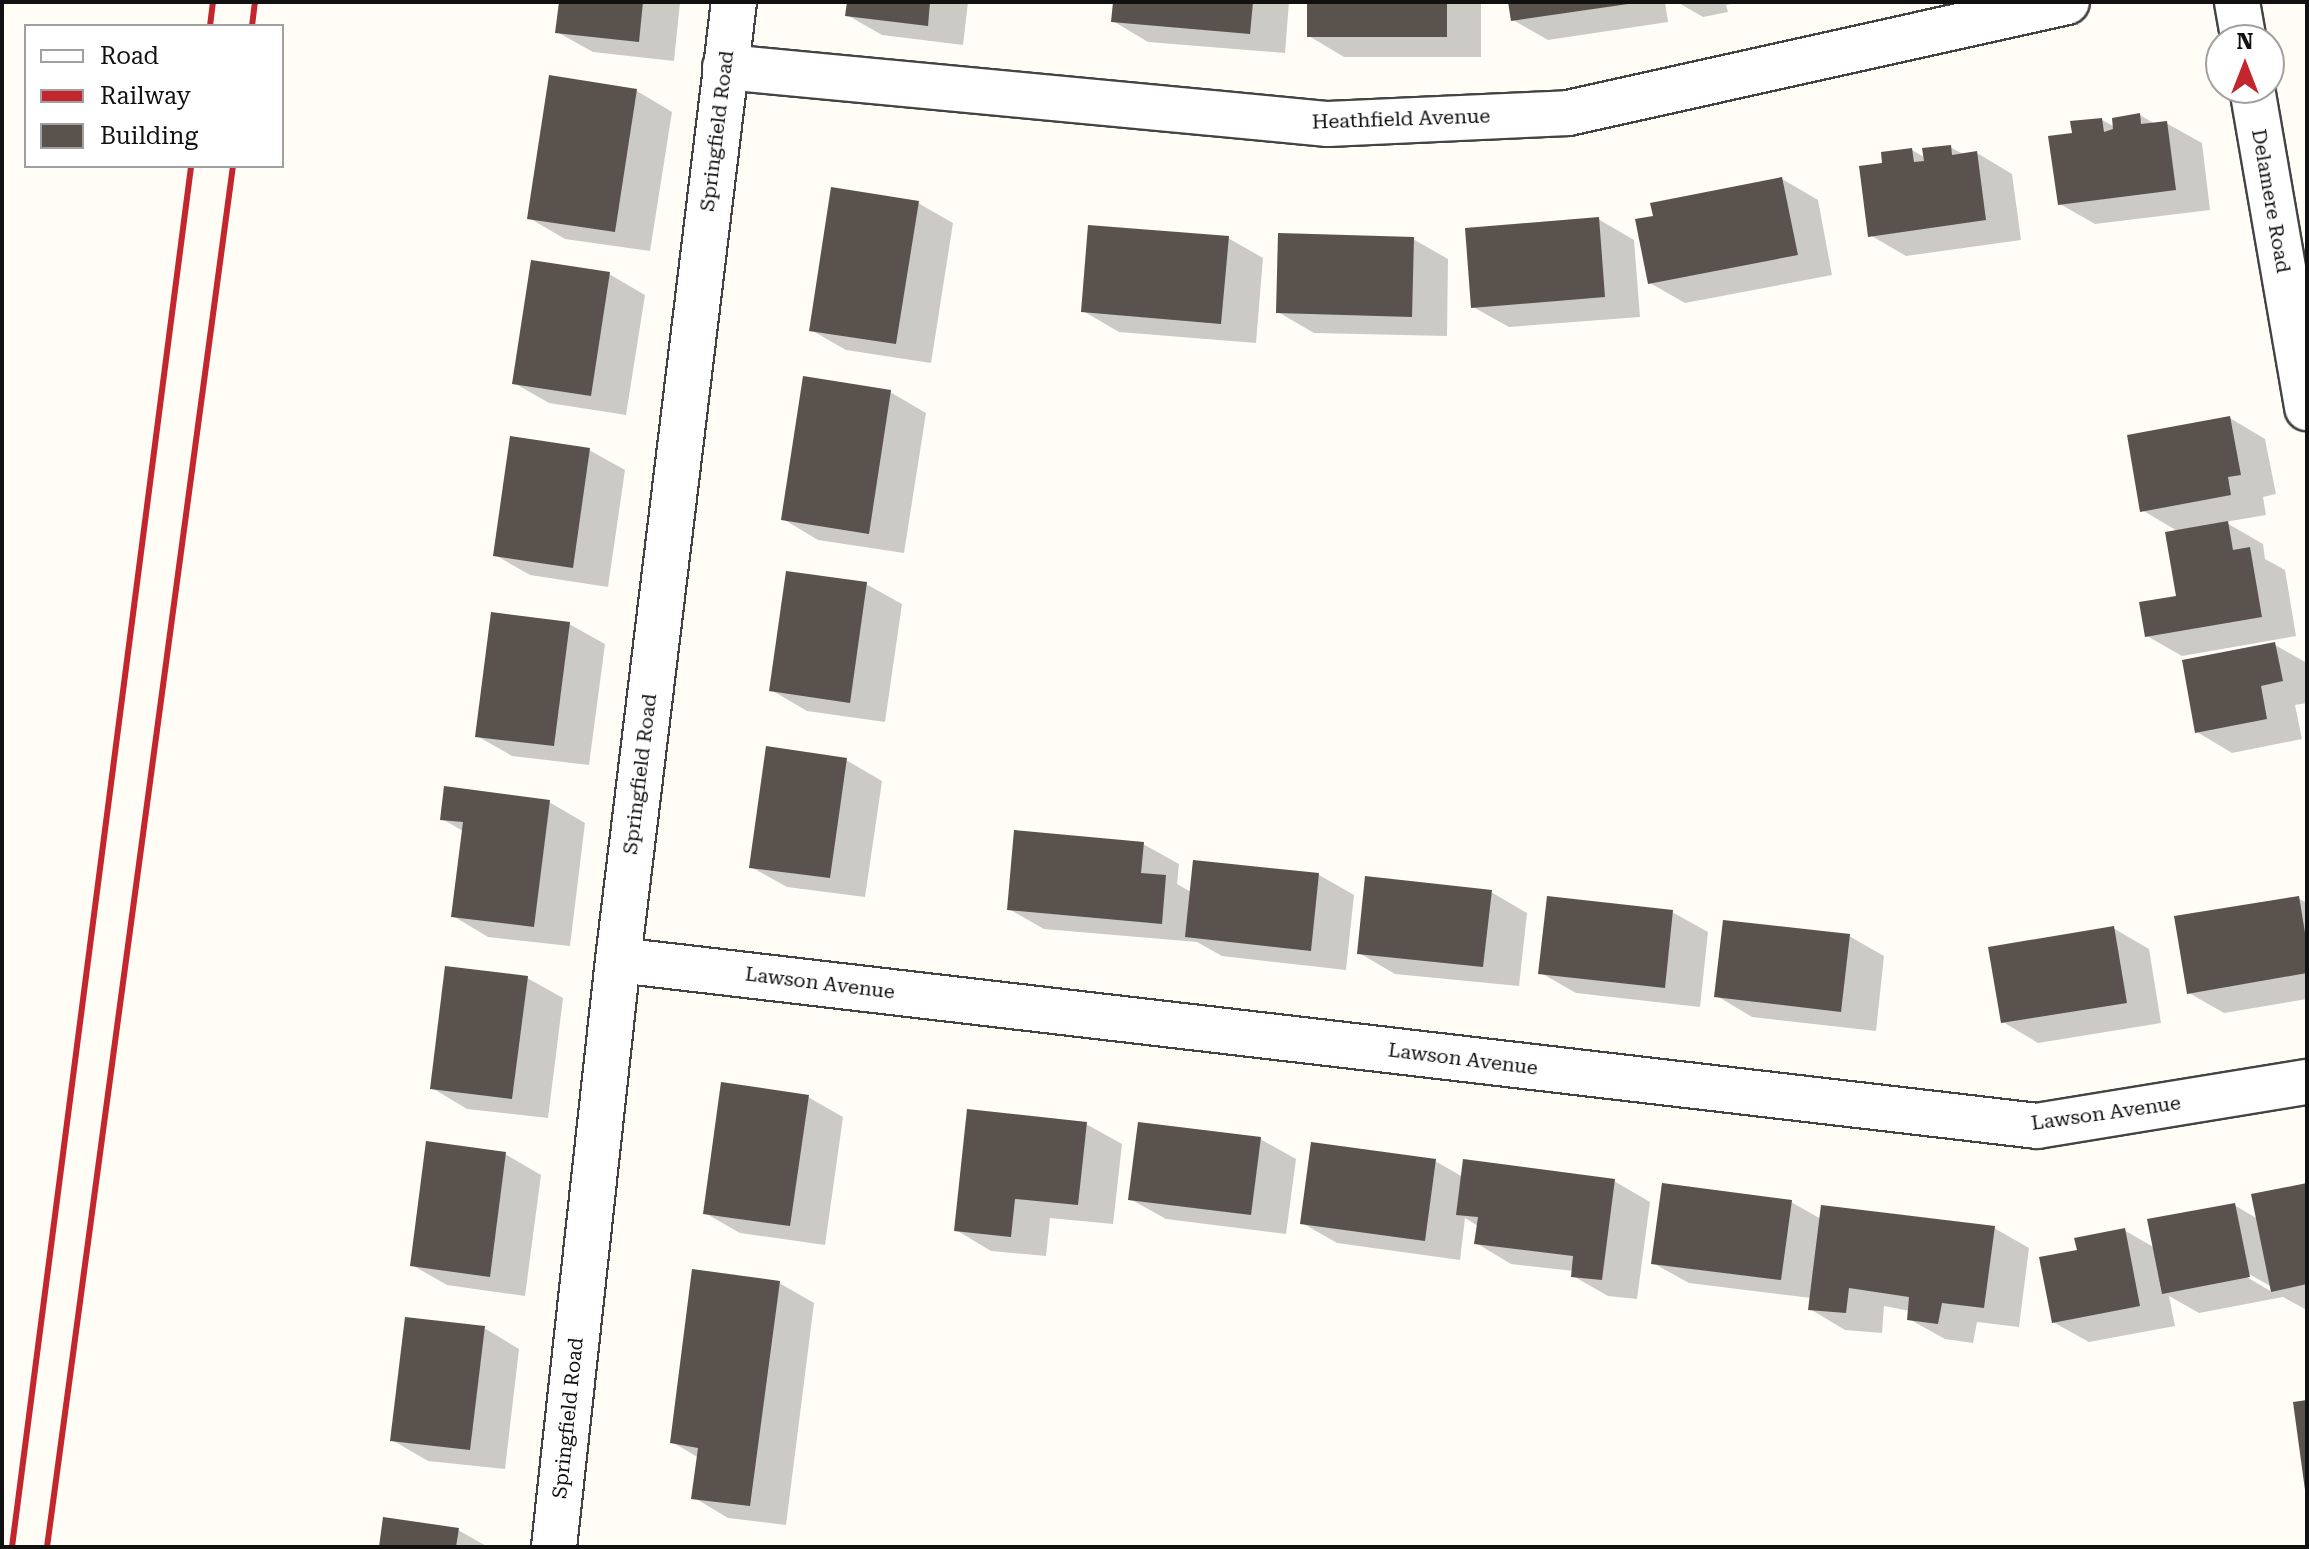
<!DOCTYPE html>
<html>
<head>
<meta charset="utf-8">
<style>
  body { margin:0 }
  #map { position:relative; width:2309px; height:1549px; overflow:hidden; background:#fffdf5; font-family:"Roboto Serif",serif }
  div>[style] { position:absolute }
  [style*='--x'] { left:calc(var(--x)*1px); top:calc(var(--y)*1px); width:calc(var(--w)*1px); rotate:calc(var(--a)*1deg) }
  .shadow>* { inset:0; background:#0003 }
  .building>* { inset:0; background:#5a524d }
  .roads { filter:drop-shadow(2px 0 #444) drop-shadow(-2px 0 #444) drop-shadow(0 2px #444) drop-shadow(0 -2px #444) }
  .street>* { height:44px; margin:-22px; padding:0 22px; transform-origin:22px; border-radius:22px; background:#fff }
  .rail>* { height:6px; margin:-3px; padding:0 3px; transform-origin:3px; border-radius:3px; background:#c4262e }
  span { translate:-50% -50%; white-space:nowrap; text-align:center; line-height:1.15; -webkit-text-stroke:8px #fff; paint-order:stroke }
  .street-label { font-size:20px; color:#111 }
  .frame { position:absolute; inset:0; border:4px solid #111; pointer-events:none }
  .legend { position:absolute; left:24px; top:24px; width:260px; height:144px; box-sizing:border-box; background:#fff; border:2px solid #a0a0a0; margin:0; padding:10px 14px; list-style:none; font-size:24px; color:#111 }
  .legend li { display:flex; align-items:center; gap:16px; height:40px }
  .legend b { width:40px; border:2px solid #a0a0a0 }
  .north { position:absolute; left:2205px; top:24px; width:80px; height:80px; box-sizing:border-box; background:#fff; border:2px solid #a0a0a0; border-radius:50%; rotate:0deg; font-size:22px; font-weight:700; line-height:32px; text-align:center; color:#111 }
  .north::after { content:''; display:block; margin:auto; width:28px; height:36px; background:#c4262e; clip-path:polygon(50% 0,100% 100%,50% 72%,0 100%) }
</style>
</head>
<body>
<div id="map">
  <div class="shadow">
    <i style="clip-path:polygon(561px 2px,680px 2px,674px 61px,593px 52px,557px 32px)"></i>
    <i style="clip-path:polygon(849px 2px,968px 2px,963px 45px,882px 35px,847px 15px)"></i>
    <i style="clip-path:polygon(1115px 2px,1289px 2px,1285px 53px,1148px 42px,1113px 21px)"></i>
    <i style="clip-path:polygon(1309px 2px,1481px 2px,1481px 57px,1344px 57px,1309px 36px)"></i>
    <i style="clip-path:polygon(1510px 2px,1665px 2px,1668px 22px,1548px 40px,1513px 20px)"></i>
    <i style="clip-path:polygon(1677px 2px,1743px 2px,1726px 5px,1728px 12px,1703px 17px)"></i>
    <i style="clip-path:polygon(637px 91px,672px 112px,650px 251px,565px 239px,529px 218px)"></i>
    <i style="clip-path:polygon(2140px 115px,2155px 124px,2166px 123px,2202px 143px,2210px 210px,2095px 224px,2060px 204px,2074px 134px,2102px 120px,2115px 127px)"></i>
    <i style="clip-path:polygon(1950px 147px,1965px 155px,1977px 153px,2012px 174px,2021px 240px,1906px 256px,1870px 235px,1884px 165px,1912px 150px,1926px 158px)"></i>
    <i style="clip-path:polygon(1782px 179px,1818px 200px,1832px 275px,1685px 303px,1650px 283px)"></i>
    <i style="clip-path:polygon(918px 203px,953px 223px,931px 363px,846px 350px,811px 330px)"></i>
    <i style="clip-path:polygon(1598px 219px,1634px 240px,1640px 317px,1509px 327px,1473px 307px)"></i>
    <i style="clip-path:polygon(1228px 238px,1263px 258px,1256px 343px,1119px 332px,1083px 311px)"></i>
    <i style="clip-path:polygon(1413px 239px,1448px 259px,1447px 336px,1314px 333px,1278px 312px)"></i>
    <i style="clip-path:polygon(609px 274px,645px 295px,626px 415px,549px 403px,514px 383px)"></i>
    <i style="clip-path:polygon(890px 392px,926px 413px,904px 553px,818px 540px,783px 519px)"></i>
    <i style="clip-path:polygon(2230px 418px,2265px 439px,2276px 494px,2263px 497px,2266px 515px,2225px 522px,2263px 544px,2265px 559px,2285px 570px,2296px 636px,2182px 656px,2147px 636px,2179px 598px,2179px 532px,2142px 510px)"></i>
    <i style="clip-path:polygon(589px 450px,625px 470px,608px 587px,530px 575px,495px 555px)"></i>
    <i style="clip-path:polygon(866px 584px,902px 604px,885px 722px,807px 711px,771px 690px)"></i>
    <i style="clip-path:polygon(569px 624px,605px 644px,589px 765px,512px 756px,477px 736px)"></i>
    <i style="clip-path:polygon(2275px 645px,2307px 663px,2307px 703px,2295px 705px,2302px 739px,2232px 753px,2197px 732px)"></i>
    <i style="clip-path:polygon(846px 760px,882px 781px,865px 897px,787px 887px,751px 867px)"></i>
    <i style="clip-path:polygon(549px 802px,585px 823px,570px 946px,488px 937px,453px 916px,463px 831px,442px 819px)"></i>
    <i style="clip-path:polygon(1143px 844px,1179px 864px,1177px 884px,1191px 892px,1319px 875px,1354px 895px,1346px 970px,1222px 956px,1197px 942px,1044px 929px,1009px 909px)"></i>
    <i style="clip-path:polygon(1491px 892px,1527px 913px,1519px 986px,1395px 974px,1359px 953px)"></i>
    <i style="clip-path:polygon(2298px 898px,2307px 903px,2307px 999px,2224px 1013px,2189px 993px)"></i>
    <i style="clip-path:polygon(1672px 912px,1708px 932px,1700px 1007px,1576px 993px,1541px 973px)"></i>
    <i style="clip-path:polygon(2113px 928px,2149px 949px,2161px 1023px,2038px 1043px,2003px 1022px)"></i>
    <i style="clip-path:polygon(1849px 936px,1884px 956px,1876px 1031px,1752px 1017px,1717px 996px)"></i>
    <i style="clip-path:polygon(527px 978px,563px 998px,548px 1118px,467px 1109px,432px 1088px)"></i>
    <i style="clip-path:polygon(808px 1097px,843px 1117px,825px 1245px,740px 1233px,705px 1213px)"></i>
    <i style="clip-path:polygon(1086px 1124px,1122px 1144px,1113px 1224px,1050px 1218px,1046px 1256px,991px 1251px,956px 1230px)"></i>
    <i style="clip-path:polygon(1260px 1139px,1296px 1159px,1286px 1234px,1166px 1219px,1130px 1199px)"></i>
    <i style="clip-path:polygon(505px 1154px,541px 1175px,525px 1296px,447px 1285px,412px 1265px)"></i>
    <i style="clip-path:polygon(1435px 1161px,1463px 1177px,1614px 1181px,1650px 1202px,1637px 1299px,1608px 1296px,1573px 1276px,1574px 1271px,1511px 1264px,1476px 1243px,1478px 1226px,1465px 1218px,1460px 1260px,1337px 1243px,1302px 1223px)"></i>
    <i style="clip-path:polygon(evenodd,2307px 1185px,2307px 1310px,2283px 1297px,2199px 1313px,2169px 1296px,2175px 1326px,2089px 1342px,2053px 1322px,2079px 1251px,2124px 1230px,2155px 1248px,2234px 1205px,2258px 1219px,2307px 1185px,2242px 1270px,2272px 1287px,2272px 1292px,2240px 1273px,2242px 1270px)"></i>
    <i style="clip-path:polygon(1791px 1202px,1821px 1219px,1994px 1228px,2029px 1248px,2019px 1327px,1977px 1322px,1973px 1343px,1945px 1339px,1909px 1319px,1910px 1311px,1884px 1306px,1882px 1333px,1845px 1330px,1810px 1309px,1811px 1298px,1689px 1283px,1653px 1263px)"></i>
    <i style="clip-path:polygon(779px 1283px,814px 1303px,786px 1525px,728px 1518px,693px 1497px,699px 1458px,672px 1442px)"></i>
    <i style="clip-path:polygon(484px 1328px,519px 1349px,505px 1469px,428px 1461px,392px 1440px)"></i>
    <i style="clip-path:polygon(458px 1530px,488px 1547px,381px 1547px)"></i>
  </div>
  <div class="building">
    <i style="clip-path:polygon(559px 2px,643px 2px,639px 42px,555px 33px)"></i>
    <i style="clip-path:polygon(847px 2px,930px 2px,928px 26px,845px 16px)"></i>
    <i style="clip-path:polygon(1113px 2px,1253px 2px,1250px 34px,1111px 22px)"></i>
    <i style="clip-path:polygon(1307px 2px,1447px 2px,1447px 37px,1307px 37px)"></i>
    <i style="clip-path:polygon(1508px 2px,1627px 2px,1628px 4px,1511px 21px)"></i>
    <i style="clip-path:polygon(549px 75px,637px 89px,615px 232px,527px 219px)"></i>
    <i style="clip-path:polygon(2140px 113px,2141px 124px,2167px 121px,2176px 190px,2058px 205px,2048px 136px,2072px 133px,2070px 121px,2102px 118px,2104px 132px,2113px 129px,2112px 118px)"></i>
    <i style="clip-path:polygon(1951px 145px,1952px 155px,1977px 151px,1986px 220px,1868px 237px,1859px 166px,1882px 163px,1881px 152px,1912px 148px,1914px 162px,1924px 161px,1922px 148px)"></i>
    <i style="clip-path:polygon(1782px 177px,1798px 255px,1648px 284px,1635px 219px,1653px 216px,1650px 203px)"></i>
    <i style="clip-path:polygon(831px 187px,919px 201px,896px 344px,809px 331px)"></i>
    <i style="clip-path:polygon(1599px 217px,1605px 297px,1471px 308px,1465px 228px)"></i>
    <i style="clip-path:polygon(1088px 225px,1229px 236px,1221px 324px,1081px 312px)"></i>
    <i style="clip-path:polygon(1278px 233px,1414px 237px,1412px 317px,1276px 313px)"></i>
    <i style="clip-path:polygon(531px 260px,610px 272px,591px 396px,512px 384px)"></i>
    <i style="clip-path:polygon(803px 376px,891px 390px,869px 534px,781px 520px)"></i>
    <i style="clip-path:polygon(2230px 416px,2241px 475px,2228px 477px,2231px 495px,2140px 512px,2127px 435px)"></i>
    <i style="clip-path:polygon(510px 436px,590px 448px,573px 568px,493px 556px)"></i>
    <i style="clip-path:polygon(2228px 521px,2233px 550px,2250px 547px,2262px 617px,2145px 637px,2139px 602px,2176px 596px,2165px 532px)"></i>
    <i style="clip-path:polygon(786px 571px,867px 582px,850px 703px,769px 691px)"></i>
    <i style="clip-path:polygon(491px 612px,570px 622px,554px 746px,475px 737px)"></i>
    <i style="clip-path:polygon(2275px 642px,2283px 681px,2261px 686px,2267px 719px,2195px 733px,2182px 660px)"></i>
    <i style="clip-path:polygon(766px 746px,847px 758px,830px 878px,749px 868px)"></i>
    <i style="clip-path:polygon(444px 786px,550px 800px,534px 927px,451px 917px,463px 822px,440px 820px)"></i>
    <i style="clip-path:polygon(1014px 830px,1144px 842px,1141px 873px,1166px 875px,1162px 924px,1007px 910px)"></i>
    <i style="clip-path:polygon(1193px 860px,1319px 873px,1311px 951px,1185px 937px)"></i>
    <i style="clip-path:polygon(1365px 876px,1492px 890px,1483px 967px,1357px 954px)"></i>
    <i style="clip-path:polygon(1547px 896px,1673px 910px,1665px 988px,1538px 974px)"></i>
    <i style="clip-path:polygon(2299px 896px,2307px 945px,2307px 973px,2187px 994px,2174px 916px)"></i>
    <i style="clip-path:polygon(1723px 920px,1850px 934px,1841px 1012px,1714px 997px)"></i>
    <i style="clip-path:polygon(2114px 926px,2127px 1003px,2001px 1023px,1988px 947px)"></i>
    <i style="clip-path:polygon(445px 966px,528px 976px,512px 1099px,430px 1089px)"></i>
    <i style="clip-path:polygon(721px 1082px,809px 1095px,790px 1226px,703px 1214px)"></i>
    <i style="clip-path:polygon(967px 1109px,1087px 1122px,1078px 1205px,1015px 1199px,1011px 1237px,954px 1231px)"></i>
    <i style="clip-path:polygon(1138px 1122px,1261px 1137px,1251px 1215px,1128px 1200px)"></i>
    <i style="clip-path:polygon(426px 1141px,506px 1152px,490px 1277px,410px 1266px)"></i>
    <i style="clip-path:polygon(1311px 1142px,1436px 1159px,1425px 1241px,1300px 1224px)"></i>
    <i style="clip-path:polygon(1463px 1159px,1615px 1179px,1602px 1280px,1571px 1277px,1573px 1256px,1474px 1244px,1478px 1217px,1456px 1215px)"></i>
    <i style="clip-path:polygon(1662px 1183px,1792px 1200px,1781px 1280px,1651px 1264px)"></i>
    <i style="clip-path:polygon(2307px 1183px,2307px 1284px,2271px 1292px,2251px 1194px)"></i>
    <i style="clip-path:polygon(2235px 1203px,2250px 1277px,2162px 1294px,2147px 1219px)"></i>
    <i style="clip-path:polygon(1821px 1205px,1995px 1226px,1984px 1308px,1942px 1303px,1938px 1324px,1907px 1320px,1909px 1297px,1849px 1288px,1846px 1313px,1808px 1310px)"></i>
    <i style="clip-path:polygon(2125px 1228px,2140px 1306px,2052px 1323px,2039px 1257px,2077px 1250px,2074px 1238px)"></i>
    <i style="clip-path:polygon(692px 1269px,780px 1281px,750px 1506px,691px 1499px,698px 1448px,670px 1443px)"></i>
    <i style="clip-path:polygon(405px 1317px,485px 1326px,470px 1450px,390px 1441px)"></i>
    <i style="clip-path:polygon(2307px 1400px,2307px 1490px,2305px 1490px,2293px 1402px)"></i>
    <i style="clip-path:polygon(383px 1517px,459px 1528px,456px 1547px,379px 1547px)"></i>
  </div>
  <div class="roads">
    <div class="street">
      <i style="--x:2237;--y:2;--w:39;--a:80"></i>
      <i style="--x:725;--y:67;--w:606;--a:5.4"></i>
      <i style="--x:1328;--y:124;--w:240;--a:-2.6"></i>
      <i style="--x:1568;--y:113;--w:511;--a:-12.54"></i>
      <i style="--x:2252;--y:88;--w:325;--a:80.2"></i>
      <i style="--x:618;--y:960;--w:1429;--a:6.67"></i>
      <i style="--x:2037;--y:1126;--w:274;--a:-9.3"></i>
      <i style="--x:554;--y:1547;--w:590;--a:-83.78"></i>
      <i style="--x:618;--y:960;--w:965;--a:-83.1"></i>
    </div>
  </div>
  <div class="rail">
    <i style="--x:210;--y:26;--w:24;--a:-83"></i>
    <i style="--x:252;--y:26;--w:24;--a:-83"></i>
    <i style="--x:12;--y:1547;--w:1393;--a:-82.61"></i>
    <i style="--x:47;--y:1547;--w:1393;--a:-82.33"></i>
  </div>
  <div class="street-label">
    <span style="left:1401px;top:119px;rotate:-2deg">Heathfield Avenue</span>
    <span style="left:717px;top:131px;rotate:-83deg">Springfield Road</span>
    <span style="left:2271px;top:201px;rotate:80deg">Delamere Road</span>
    <span style="left:640px;top:774px;rotate:-83deg">Springfield Road</span>
    <span style="left:820px;top:983px;rotate:7deg">Lawson Avenue</span>
    <span style="left:1463px;top:1059px;rotate:7deg">Lawson Avenue</span>
    <span style="left:2106px;top:1113px;rotate:-8deg">Lawson Avenue</span>
    <span style="left:568px;top:1418px;rotate:-84deg">Springfield Road</span>
  </div>
  <div class="frame"></div>
  <ul class="legend">
  <li><b style="height:10px;background:#fff"></b>Road</li>
  <li><b style="height:10px;background:#c4262e"></b>Railway</li>
  <li><b style="height:22px;background:#5a524d"></b>Building</li>
  </ul>
  <div class="north">N</div>
</div>
</body>
</html>
